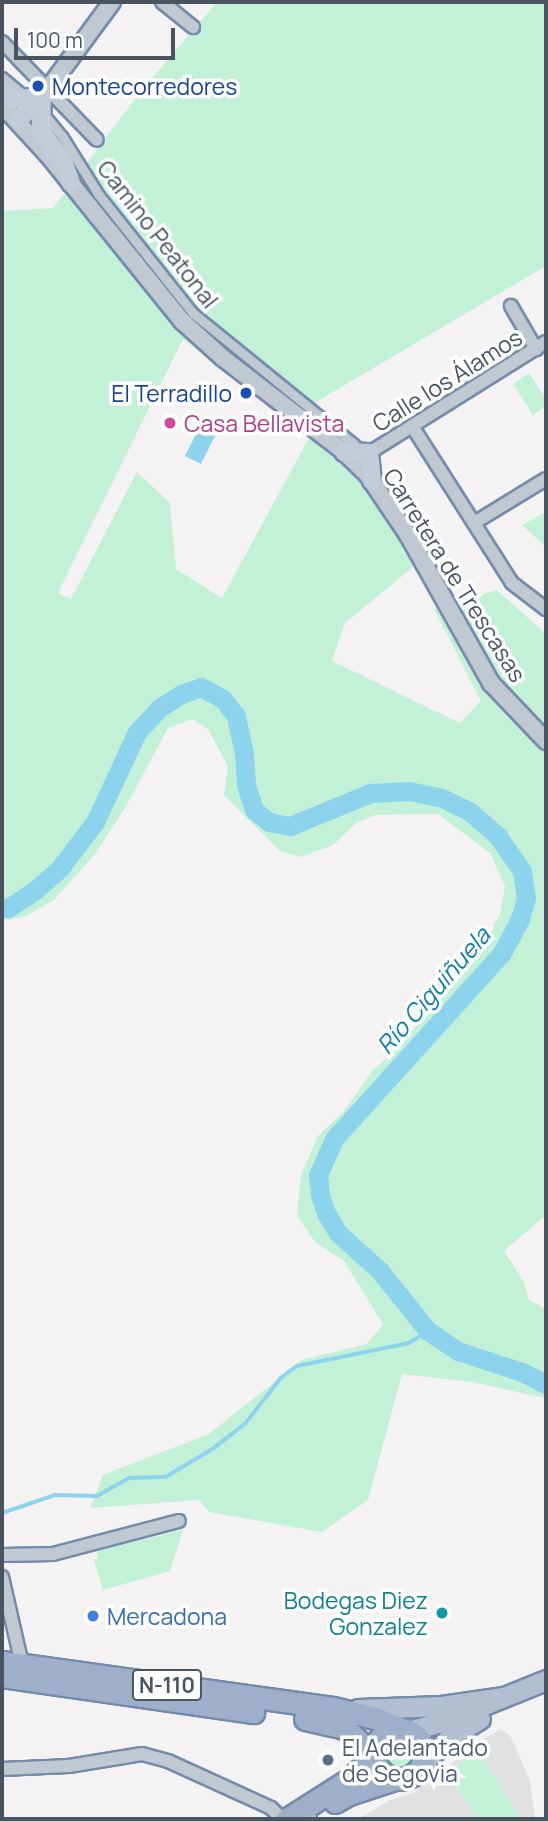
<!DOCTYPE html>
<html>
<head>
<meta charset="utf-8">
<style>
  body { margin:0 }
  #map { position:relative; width:548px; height:1821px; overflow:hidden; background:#f4f2f2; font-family:Manrope,sans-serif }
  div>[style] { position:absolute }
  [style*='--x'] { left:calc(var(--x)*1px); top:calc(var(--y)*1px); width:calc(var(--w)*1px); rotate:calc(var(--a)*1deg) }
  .education>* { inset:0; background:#e2e1e1 }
  .green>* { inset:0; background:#c2f1d8 }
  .round { border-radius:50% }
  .water>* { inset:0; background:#8ed3ee }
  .stream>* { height:3.5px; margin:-1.75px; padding:0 1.75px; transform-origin:1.75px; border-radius:1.75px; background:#8ed3ee }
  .river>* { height:19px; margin:-9.5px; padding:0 9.5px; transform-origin:9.5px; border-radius:9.5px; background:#8ed3ee }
  .roads { filter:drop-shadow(2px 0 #758bad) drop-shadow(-2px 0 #758bad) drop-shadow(0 2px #758bad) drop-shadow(0 -2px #758bad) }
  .pedestrian>* { height:9px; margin:-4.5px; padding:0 4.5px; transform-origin:4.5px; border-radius:4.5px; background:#c0c8d1 }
  .minor>* { height:12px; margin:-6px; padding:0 6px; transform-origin:6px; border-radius:6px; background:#c0c8d1 }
  .tertiary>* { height:16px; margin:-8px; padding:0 8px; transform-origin:8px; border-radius:8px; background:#c0c8d1 }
  .secondary>* { height:18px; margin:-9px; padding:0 9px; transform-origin:9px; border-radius:9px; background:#c3ccd9 }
  .primary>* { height:19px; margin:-9.5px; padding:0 9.5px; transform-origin:9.5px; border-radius:9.5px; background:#b2bfd1 }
  .trunk>* { height:21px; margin:-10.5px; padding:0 10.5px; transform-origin:10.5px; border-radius:10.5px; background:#9eb0c9 }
  .trunk>.ring { margin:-10.5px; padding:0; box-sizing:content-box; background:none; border:21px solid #9eb0c9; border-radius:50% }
  .dots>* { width:19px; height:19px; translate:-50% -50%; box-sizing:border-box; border:4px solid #fff; border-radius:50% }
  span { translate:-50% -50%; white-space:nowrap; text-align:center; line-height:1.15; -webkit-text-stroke:7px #fff; paint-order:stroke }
  .shield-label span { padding:2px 5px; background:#fff; border:2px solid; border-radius:5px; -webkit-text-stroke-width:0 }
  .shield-label { font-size:21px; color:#495460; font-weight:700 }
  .transit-label { font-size:23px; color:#164399 }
  .left { translate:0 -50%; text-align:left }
  .right { translate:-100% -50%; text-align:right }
  .street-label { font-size:23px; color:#495460 }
  .hotel-label { font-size:23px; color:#b23c85 }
  .culture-label { font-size:23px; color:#0d838f }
  .shop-label { font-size:23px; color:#366cbe }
  .service-label { font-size:23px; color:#4e5e75 }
  .water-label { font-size:24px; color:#0a7cab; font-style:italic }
  .frame { position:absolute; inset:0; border:4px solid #495460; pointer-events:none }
  .scale { position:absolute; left:14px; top:28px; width:161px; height:32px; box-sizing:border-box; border:4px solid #495460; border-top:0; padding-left:9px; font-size:21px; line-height:24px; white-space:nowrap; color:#495460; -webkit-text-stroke:5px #fff; paint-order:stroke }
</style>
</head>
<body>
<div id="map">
  <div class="education">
    <i style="clip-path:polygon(501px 1729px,511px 1737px,530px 1781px,535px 1819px,358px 1819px,390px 1800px,413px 1793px,480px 1741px)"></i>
  </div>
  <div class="green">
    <i style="clip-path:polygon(217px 2px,546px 2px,546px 266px,316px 402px,281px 414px,183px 339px,58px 593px,71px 599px,137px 472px,170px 503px,176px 569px,222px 598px,309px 438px,356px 477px,389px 521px,413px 567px,345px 623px,332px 661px,460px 723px,481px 701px,434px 609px,497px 590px,546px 634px,546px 1215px,504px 1251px,524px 1282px,529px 1300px,546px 1309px,546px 1398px,471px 1382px,402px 1374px,368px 1500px,322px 1532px,209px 1512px,199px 1500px,90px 1508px,103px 1475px,209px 1434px,302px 1360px,367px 1344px,383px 1324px,344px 1261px,315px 1242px,297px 1215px,301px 1175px,318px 1136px,344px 1111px,373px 1070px,398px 1048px,467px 966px,500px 915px,505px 886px,490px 853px,438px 814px,375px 815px,356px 823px,333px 845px,301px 857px,280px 851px,224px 795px,228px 766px,208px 729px,192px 719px,168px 728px,125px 808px,95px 854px,54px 900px,24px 917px,2px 921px,2px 211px,53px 208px,141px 91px)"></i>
    <i style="clip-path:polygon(529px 373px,546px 399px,546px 406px,533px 415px,513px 384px)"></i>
    <i style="clip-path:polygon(546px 512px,546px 547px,522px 525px)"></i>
    <i style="clip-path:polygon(183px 1530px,170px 1571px,103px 1590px,94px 1560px,98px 1558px,96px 1551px)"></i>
    <i class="round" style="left:386px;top:1742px;width:26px;height:26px"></i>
    <i style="clip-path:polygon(480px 1752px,520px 1819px,477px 1819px,448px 1772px)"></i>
  </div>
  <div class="water">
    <i style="clip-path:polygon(205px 416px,221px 424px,201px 464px,185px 456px)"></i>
  </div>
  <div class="stream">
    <i style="--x:2;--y:1513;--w:56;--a:-18.8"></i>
    <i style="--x:55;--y:1495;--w:42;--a:1.4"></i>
    <i style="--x:97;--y:1496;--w:37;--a:-29"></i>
    <i style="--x:129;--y:1478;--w:37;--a:-2"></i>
    <i style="--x:166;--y:1477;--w:56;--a:-31.1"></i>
    <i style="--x:214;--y:1448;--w:39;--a:-38"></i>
    <i style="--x:245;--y:1424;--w:58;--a:-52"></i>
    <i style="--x:281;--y:1378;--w:20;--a:-37"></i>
    <i style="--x:297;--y:1366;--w:114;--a:-11.6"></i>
    <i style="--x:409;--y:1343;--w:22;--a:-32"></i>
  </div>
  <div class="river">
    <i style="--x:2;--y:908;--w:6;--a:0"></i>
    <i style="--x:8;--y:908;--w:31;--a:-33"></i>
    <i style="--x:34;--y:891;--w:35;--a:-41"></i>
    <i style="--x:60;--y:868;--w:58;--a:-52.7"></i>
    <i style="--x:95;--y:822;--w:99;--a:-65"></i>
    <i style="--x:137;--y:732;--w:33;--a:-47"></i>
    <i style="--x:159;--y:708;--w:26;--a:-32"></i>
    <i style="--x:181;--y:694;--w:21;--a:-19"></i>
    <i style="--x:201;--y:687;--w:24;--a:28"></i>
    <i style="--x:222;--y:698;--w:23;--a:52"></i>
    <i style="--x:236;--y:716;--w:39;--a:78"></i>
    <i style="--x:244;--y:754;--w:31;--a:86"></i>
    <i style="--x:246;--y:785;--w:26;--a:72"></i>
    <i style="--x:254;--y:810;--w:19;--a:39"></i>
    <i style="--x:269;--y:822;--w:21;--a:11"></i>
    <i style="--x:290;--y:826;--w:87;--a:-22.4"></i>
    <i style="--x:370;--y:793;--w:39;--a:-3"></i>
    <i style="--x:409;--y:791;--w:34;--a:12"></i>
    <i style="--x:442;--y:798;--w:30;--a:26"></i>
    <i style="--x:469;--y:811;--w:37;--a:41"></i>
    <i style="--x:497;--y:835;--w:44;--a:55.2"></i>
    <i style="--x:522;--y:871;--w:27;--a:82"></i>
    <i style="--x:526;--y:898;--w:22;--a:106"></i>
    <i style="--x:520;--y:919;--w:40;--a:118"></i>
    <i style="--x:501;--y:954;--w:249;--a:132.1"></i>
    <i style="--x:334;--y:1139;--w:39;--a:114"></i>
    <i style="--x:318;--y:1175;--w:20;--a:84"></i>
    <i style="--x:320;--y:1195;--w:19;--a:72"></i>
    <i style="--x:326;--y:1213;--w:23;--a:59"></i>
    <i style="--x:338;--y:1233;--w:57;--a:42.1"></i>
    <i style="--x:380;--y:1271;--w:77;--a:51.3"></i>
    <i style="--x:428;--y:1331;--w:36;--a:34"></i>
    <i style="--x:458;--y:1351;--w:67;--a:18.2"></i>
    <i style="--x:522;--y:1372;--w:27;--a:27"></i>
  </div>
  <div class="roads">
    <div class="pedestrian">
      <i style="--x:2;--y:77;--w:26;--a:40"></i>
      <i style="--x:44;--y:114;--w:28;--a:51"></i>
      <i style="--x:62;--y:136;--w:70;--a:57.9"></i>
      <i style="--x:99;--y:195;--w:151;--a:51.5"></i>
      <i style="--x:193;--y:313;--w:208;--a:39.1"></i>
    </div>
    <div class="minor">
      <i style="--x:162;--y:2;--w:40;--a:39"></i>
      <i style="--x:2;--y:42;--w:136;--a:45.9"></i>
      <i style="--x:511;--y:306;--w:50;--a:59.8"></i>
      <i style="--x:412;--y:426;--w:186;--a:57.5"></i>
      <i style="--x:512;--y:583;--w:43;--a:37.4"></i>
      <i style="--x:369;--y:453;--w:209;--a:-32.1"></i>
      <i style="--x:474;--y:523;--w:84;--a:-31.4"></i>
      <i style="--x:2;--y:1555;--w:51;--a:-1.1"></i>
      <i style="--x:53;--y:1554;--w:130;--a:-14.7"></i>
      <i style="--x:2;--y:1577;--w:89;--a:77.1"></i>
      <i style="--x:2;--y:1769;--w:67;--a:-2.6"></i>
      <i style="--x:69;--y:1766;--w:74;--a:-9.3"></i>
      <i style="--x:142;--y:1754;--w:27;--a:15"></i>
      <i style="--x:168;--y:1761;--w:113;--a:24.5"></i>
      <i style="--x:271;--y:1808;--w:16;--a:45"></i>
      <i style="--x:310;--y:1819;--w:1;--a:-90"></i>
    </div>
    <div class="tertiary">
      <i style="--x:42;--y:97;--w:118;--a:-53.6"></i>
      <i style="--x:2;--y:105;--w:68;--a:47.4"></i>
      <i style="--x:48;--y:155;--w:213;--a:51.1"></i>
      <i style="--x:182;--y:321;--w:55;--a:42.1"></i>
      <i style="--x:223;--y:358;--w:153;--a:37.8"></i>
      <i style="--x:344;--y:452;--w:32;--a:44"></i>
      <i style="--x:367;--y:474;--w:73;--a:56.1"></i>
      <i style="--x:408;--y:535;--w:170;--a:60.7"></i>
      <i style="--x:491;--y:683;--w:80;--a:46.5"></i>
    </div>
    <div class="secondary">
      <i style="--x:2;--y:93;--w:15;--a:23"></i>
      <i style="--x:16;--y:99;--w:26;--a:-4"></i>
      <i style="--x:42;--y:97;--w:34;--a:92"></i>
      <i style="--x:41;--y:131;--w:37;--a:54"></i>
      <i style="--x:63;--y:161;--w:23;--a:70"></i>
      <i style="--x:18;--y:120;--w:33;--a:-44"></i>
      <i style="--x:344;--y:452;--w:25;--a:2"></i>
      <i style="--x:369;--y:453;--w:28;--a:84"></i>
    </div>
    <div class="primary">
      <i style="--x:358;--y:1709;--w:83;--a:-2.1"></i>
      <i style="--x:441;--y:1706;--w:63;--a:-8.3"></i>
      <i style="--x:408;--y:1731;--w:35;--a:-15"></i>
      <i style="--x:442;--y:1722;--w:112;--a:-22"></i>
      <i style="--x:423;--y:1763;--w:37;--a:-44"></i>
      <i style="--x:450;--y:1737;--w:35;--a:-31"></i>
    </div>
    <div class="trunk">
      <i style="--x:2;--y:1662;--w:334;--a:7.9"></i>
      <i style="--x:333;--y:1708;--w:43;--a:13.4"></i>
      <i style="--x:375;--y:1718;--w:31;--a:22"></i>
      <i style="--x:2;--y:1676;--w:254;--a:8.2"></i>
      <i style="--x:305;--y:1719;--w:41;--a:12.7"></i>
      <i style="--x:345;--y:1728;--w:40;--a:44"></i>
      <i class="ring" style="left:374px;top:1729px;width:29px;height:29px"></i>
      <i style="--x:335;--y:1802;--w:16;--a:-30"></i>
      <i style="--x:349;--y:1794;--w:48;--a:-18.1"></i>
      <i style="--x:287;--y:1819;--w:75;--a:-32.4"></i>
      <i style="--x:350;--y:1779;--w:21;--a:-43"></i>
      <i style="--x:365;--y:1765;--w:21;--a:-61"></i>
    </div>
  </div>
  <div class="dots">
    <i style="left:38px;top:86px;background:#1a4fb4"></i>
    <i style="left:246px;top:393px;background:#1a4fb4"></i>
    <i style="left:170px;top:423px;background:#d1479c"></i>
    <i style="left:442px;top:1613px;background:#0f9aa8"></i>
    <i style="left:93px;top:1616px;background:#3f7fe0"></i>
    <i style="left:328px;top:1760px;background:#5c6f8a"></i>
  </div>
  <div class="shield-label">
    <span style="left:167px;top:1685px">N-110</span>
  </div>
  <div class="transit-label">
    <span class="left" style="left:52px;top:86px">Montecorredores</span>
    <span class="right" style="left:232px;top:393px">El Terradillo</span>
  </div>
  <div class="street-label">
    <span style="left:158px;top:234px;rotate:52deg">Camino Peatonal</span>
    <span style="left:447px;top:380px;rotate:-32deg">Calle los Álamos</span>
    <span style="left:455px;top:575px;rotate:58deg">Carretera de Trescasas</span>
  </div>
  <div class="hotel-label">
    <span class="left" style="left:184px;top:423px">Casa Bellavista</span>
  </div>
  <div class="culture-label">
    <span class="right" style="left:428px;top:1613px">Bodegas Diez<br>Gonzalez</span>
  </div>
  <div class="shop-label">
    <span class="left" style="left:107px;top:1616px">Mercadona</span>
  </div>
  <div class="service-label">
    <span class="left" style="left:342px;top:1760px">El Adelantado<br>de Segovia</span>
  </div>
  <div class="water-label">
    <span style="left:433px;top:990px;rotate:-49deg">Río Ciguiñuela</span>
  </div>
  <div class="frame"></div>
  <div class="scale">100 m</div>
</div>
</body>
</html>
